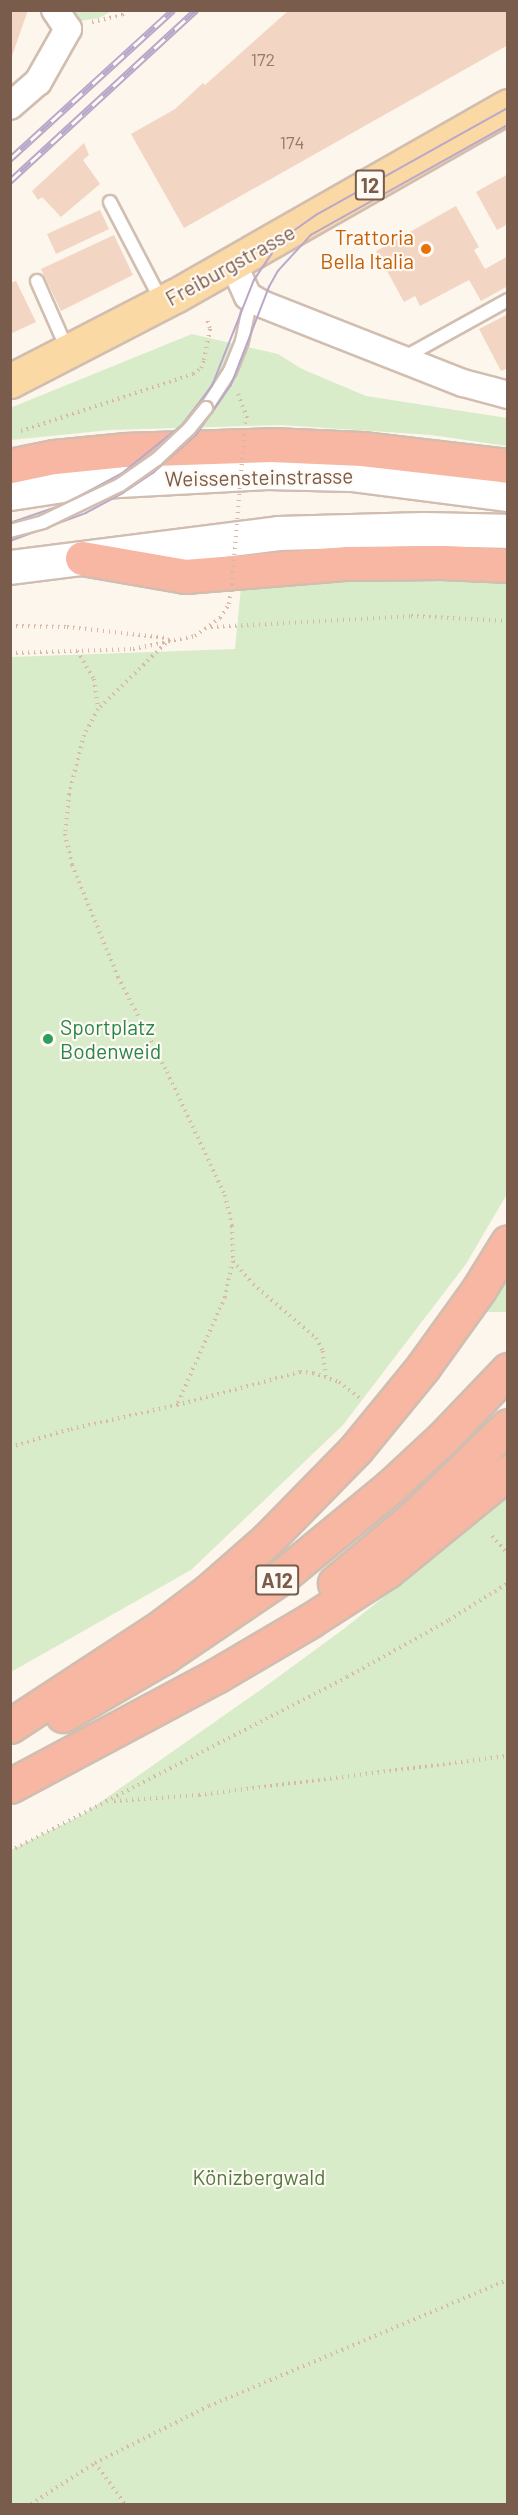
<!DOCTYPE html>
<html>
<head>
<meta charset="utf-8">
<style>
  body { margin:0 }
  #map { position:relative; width:518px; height:2515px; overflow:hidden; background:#fdf6ec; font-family:Barlow,sans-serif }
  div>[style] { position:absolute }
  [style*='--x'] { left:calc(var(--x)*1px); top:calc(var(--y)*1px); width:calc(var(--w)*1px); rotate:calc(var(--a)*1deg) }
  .green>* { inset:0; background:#d8ecc9 }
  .building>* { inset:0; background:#f3d5c3 }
  .path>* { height:4px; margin-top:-2px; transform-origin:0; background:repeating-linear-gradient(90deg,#d9b8a5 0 1.5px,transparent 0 6px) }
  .roads { filter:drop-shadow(2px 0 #d1beb0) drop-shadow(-2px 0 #d1beb0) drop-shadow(0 2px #d1beb0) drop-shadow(0 -2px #d1beb0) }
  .service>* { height:12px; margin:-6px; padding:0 6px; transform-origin:6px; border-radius:6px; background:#fff }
  .minor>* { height:26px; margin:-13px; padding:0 13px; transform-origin:13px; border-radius:13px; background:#fff }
  .secondary>* { height:33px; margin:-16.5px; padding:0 16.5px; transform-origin:16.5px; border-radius:16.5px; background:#fff }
  .primary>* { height:33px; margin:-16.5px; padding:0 16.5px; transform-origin:16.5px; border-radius:16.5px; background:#fbd9a5 }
  .motorway>* { height:33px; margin:-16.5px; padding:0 16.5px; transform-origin:16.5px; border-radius:16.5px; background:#f7b7a3 }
  .tram>* { height:1.5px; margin:-0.75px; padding:0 0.75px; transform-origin:0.75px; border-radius:0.75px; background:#b9a8c9 }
  .rail>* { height:7px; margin-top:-3.5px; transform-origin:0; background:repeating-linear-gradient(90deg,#fffaf3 0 14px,#b9a8c9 0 28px); box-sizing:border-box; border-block:2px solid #b9a8c9 }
  .path-bridge>* { height:4px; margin-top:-2px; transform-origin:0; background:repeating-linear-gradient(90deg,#d9b8a5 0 1.5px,transparent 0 6px) }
  .bridges { filter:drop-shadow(2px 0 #d1beb0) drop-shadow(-2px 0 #d1beb0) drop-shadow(0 2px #d1beb0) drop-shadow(0 -2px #d1beb0) }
  .service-bridge>* { height:12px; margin:-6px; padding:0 6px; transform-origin:6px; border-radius:6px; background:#fff }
  .dots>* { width:16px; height:16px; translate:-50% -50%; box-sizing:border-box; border:3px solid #fffaf3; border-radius:50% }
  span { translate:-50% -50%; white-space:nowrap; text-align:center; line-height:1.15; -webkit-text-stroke:4.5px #fffaf3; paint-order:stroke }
  .number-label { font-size:18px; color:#987a6a }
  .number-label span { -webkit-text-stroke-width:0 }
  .shield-label span { padding:2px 4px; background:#fffaf3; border:2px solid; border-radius:4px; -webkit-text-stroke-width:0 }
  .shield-label { font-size:20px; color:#7a5c4d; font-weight:700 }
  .food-label { font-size:21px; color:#c56008 }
  .right { translate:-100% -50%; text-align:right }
  .street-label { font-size:21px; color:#7a5c4d }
  .leisure-label { font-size:21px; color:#27864d }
  .left { translate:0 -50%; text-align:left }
  .park-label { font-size:21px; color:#537a41 }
  .frame { position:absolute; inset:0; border:12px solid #7a5c4d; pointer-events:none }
</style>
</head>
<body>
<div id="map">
  <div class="green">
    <i style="clip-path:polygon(73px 11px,112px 11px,99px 18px,80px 21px)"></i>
    <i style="clip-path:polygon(192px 334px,278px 354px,302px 369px,366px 396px,507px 418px,507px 446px,431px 435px,281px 425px,110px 430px,11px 440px,10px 408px)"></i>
    <i style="clip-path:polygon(408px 579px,507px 583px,507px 1194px,466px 1264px,343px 1425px,191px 1570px,11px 1672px,11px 657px,235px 649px,241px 587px)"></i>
    <i style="clip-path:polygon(507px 1273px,507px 1312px,486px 1312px)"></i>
    <i style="clip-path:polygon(507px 1498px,507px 2504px,11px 2504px,11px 1850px,82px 1815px,259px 1691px,345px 1628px)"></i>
  </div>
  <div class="building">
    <i style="clip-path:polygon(10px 10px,28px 10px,11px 59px,10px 59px)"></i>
    <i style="clip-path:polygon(289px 10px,508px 10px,508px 45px,184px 228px,131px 134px,175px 109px,203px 83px,205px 85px)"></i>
    <i style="clip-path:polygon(84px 143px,89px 155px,83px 160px,100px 184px,61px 217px,42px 197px,38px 200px,32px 191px)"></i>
    <i style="clip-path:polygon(508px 174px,508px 224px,497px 230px,476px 192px)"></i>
    <i style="clip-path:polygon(456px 206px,479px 247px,474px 250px,485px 269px,508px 256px,508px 286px,481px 301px,469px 280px,420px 306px,415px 296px,404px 302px,376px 251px)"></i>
    <i style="clip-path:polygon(100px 210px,109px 229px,56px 254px,47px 234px)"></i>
    <i style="clip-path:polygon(114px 235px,133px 275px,61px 311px,41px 269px)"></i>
    <i style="clip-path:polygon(16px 281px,36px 322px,10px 334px,10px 283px)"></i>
    <i style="clip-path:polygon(508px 314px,508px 368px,501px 371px,479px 329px)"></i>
  </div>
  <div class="path">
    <i style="--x:92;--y:22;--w:31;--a:-13"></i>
    <i style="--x:122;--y:15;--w:7;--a:-45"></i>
    <i style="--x:238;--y:394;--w:26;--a:69"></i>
    <i style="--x:21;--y:431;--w:181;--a:-18.3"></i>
    <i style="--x:193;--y:374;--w:10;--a:-37"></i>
    <i style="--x:201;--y:368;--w:9;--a:-69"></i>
    <i style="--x:204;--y:360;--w:33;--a:-79"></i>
    <i style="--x:210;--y:328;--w:9;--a:-111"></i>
    <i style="--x:10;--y:626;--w:57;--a:1"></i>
    <i style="--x:67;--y:627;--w:101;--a:6.3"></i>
    <i style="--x:211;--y:627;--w:200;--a:-3.1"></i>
    <i style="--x:411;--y:616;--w:97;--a:3"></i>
    <i style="--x:170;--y:639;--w:100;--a:135.8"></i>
    <i style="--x:98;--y:709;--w:30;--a:118"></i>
    <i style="--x:84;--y:735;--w:61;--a:104.3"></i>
    <i style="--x:69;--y:794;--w:40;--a:95.7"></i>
    <i style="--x:65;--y:834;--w:32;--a:77"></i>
    <i style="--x:72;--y:865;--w:121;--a:67.7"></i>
    <i style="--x:118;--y:977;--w:107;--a:62.7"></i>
    <i style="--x:167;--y:1072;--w:136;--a:64.8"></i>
    <i style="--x:225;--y:1195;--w:32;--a:77"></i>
    <i style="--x:232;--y:1226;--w:35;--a:88"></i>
    <i style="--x:233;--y:1261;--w:37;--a:103"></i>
    <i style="--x:225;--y:1297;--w:118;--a:114"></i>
    <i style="--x:77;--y:651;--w:33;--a:59"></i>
    <i style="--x:94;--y:679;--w:29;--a:82"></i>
    <i style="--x:10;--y:653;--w:123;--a:-1.9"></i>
    <i style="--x:133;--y:649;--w:63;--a:-11.8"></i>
    <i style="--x:195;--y:636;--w:31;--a:-36"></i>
    <i style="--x:233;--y:1261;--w:30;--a:49"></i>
    <i style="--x:253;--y:1284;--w:83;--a:40.6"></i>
    <i style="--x:316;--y:1338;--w:15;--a:62"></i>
    <i style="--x:323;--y:1351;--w:25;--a:83"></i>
    <i style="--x:10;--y:1447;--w:64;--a:-16.4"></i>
    <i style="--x:71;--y:1429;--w:109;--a:-12.8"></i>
    <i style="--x:177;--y:1405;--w:127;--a:-15"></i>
    <i style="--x:300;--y:1372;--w:13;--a:4"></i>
    <i style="--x:313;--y:1373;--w:28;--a:19"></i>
    <i style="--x:339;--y:1382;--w:28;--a:38"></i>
    <i style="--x:492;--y:1536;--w:24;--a:48"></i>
    <i style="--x:114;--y:1801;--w:85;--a:-4"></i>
    <i style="--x:199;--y:1795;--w:311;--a:-7.2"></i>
    <i style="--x:10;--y:1851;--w:379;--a:-27.3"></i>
    <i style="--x:347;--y:1677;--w:117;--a:-29.2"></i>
    <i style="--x:449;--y:1620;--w:70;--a:-32.1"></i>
    <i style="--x:95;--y:2463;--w:51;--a:53.8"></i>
    <i style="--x:31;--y:2504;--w:76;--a:-32.6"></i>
    <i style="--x:95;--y:2463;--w:127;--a:-26.6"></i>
    <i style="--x:209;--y:2406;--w:324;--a:-22.9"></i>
  </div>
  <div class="roads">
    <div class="service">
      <i style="--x:110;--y:202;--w:113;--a:62.5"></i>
      <i style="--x:37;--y:281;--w:74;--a:66.2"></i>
      <i style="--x:403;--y:358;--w:120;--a:-28.9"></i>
      <i style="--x:206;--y:408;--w:44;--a:-57"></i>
      <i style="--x:230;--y:371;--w:32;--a:-68"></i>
      <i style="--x:242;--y:341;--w:33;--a:-78"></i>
      <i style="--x:249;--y:309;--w:12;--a:-95"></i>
    </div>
    <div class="minor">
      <i style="--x:10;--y:106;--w:37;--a:-41"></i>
      <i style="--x:38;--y:82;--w:61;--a:-60.5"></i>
      <i style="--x:68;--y:29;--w:23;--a:-124"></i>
      <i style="--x:233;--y:263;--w:36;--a:66"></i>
      <i style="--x:248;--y:296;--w:16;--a:30"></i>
      <i style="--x:262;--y:304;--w:216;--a:21.5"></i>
      <i style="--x:463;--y:383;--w:47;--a:14.9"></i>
    </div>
    <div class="secondary">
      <i style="--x:10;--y:493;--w:73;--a:-8.7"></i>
      <i style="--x:82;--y:482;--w:185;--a:-3.1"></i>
      <i style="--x:267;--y:472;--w:84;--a:1.4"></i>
      <i style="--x:351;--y:474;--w:158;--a:7.3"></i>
      <i style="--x:10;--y:567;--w:270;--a:-7.2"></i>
      <i style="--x:278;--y:533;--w:145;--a:-1.6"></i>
      <i style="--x:423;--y:529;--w:85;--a:1.3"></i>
    </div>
    <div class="primary">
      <i style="--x:10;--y:381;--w:186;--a:-27.3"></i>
      <i style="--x:175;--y:296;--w:383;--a:-29.7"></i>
    </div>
    <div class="motorway">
      <i style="--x:10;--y:466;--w:45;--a:-11.6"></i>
      <i style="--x:54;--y:457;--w:70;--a:-5.7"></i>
      <i style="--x:124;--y:450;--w:147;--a:-1.9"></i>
      <i style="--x:271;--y:445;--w:91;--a:2.5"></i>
      <i style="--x:362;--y:449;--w:147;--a:6.6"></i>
      <i style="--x:82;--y:558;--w:105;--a:9.9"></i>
      <i style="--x:185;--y:576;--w:163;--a:-4.6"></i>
      <i style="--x:347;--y:563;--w:94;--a:-0.6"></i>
      <i style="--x:441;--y:562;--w:67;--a:2.6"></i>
      <i style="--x:335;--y:1583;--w:104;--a:-39.9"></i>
      <i style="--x:415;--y:1516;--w:129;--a:-44.1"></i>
      <i style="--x:63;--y:1715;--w:116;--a:-30.1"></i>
      <i style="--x:163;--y:1657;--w:143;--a:-34.1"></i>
      <i style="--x:281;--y:1577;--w:141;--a:-39.5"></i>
      <i style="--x:390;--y:1487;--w:72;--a:-42.8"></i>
      <i style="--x:443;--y:1438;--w:94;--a:-46.3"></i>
      <i style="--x:10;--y:1726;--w:179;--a:-33.2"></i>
      <i style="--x:160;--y:1628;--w:61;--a:-37.1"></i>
      <i style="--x:209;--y:1591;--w:77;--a:-41.3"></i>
      <i style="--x:267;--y:1540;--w:127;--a:-45.6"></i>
      <i style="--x:356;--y:1449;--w:106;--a:-50.7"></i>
      <i style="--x:423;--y:1367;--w:96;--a:-54.3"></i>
      <i style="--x:479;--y:1289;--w:55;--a:-58.3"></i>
      <i style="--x:10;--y:1786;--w:234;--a:-28.1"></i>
      <i style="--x:216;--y:1676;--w:110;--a:-30.5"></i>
      <i style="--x:311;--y:1620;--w:90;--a:-32.8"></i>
      <i style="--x:387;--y:1571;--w:156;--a:-39.3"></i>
    </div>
  </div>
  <div class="tram">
    <i style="--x:10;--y:523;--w:58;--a:-19.1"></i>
    <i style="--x:65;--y:504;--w:64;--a:-28.2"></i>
    <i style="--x:121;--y:474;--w:78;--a:-38.8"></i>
    <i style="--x:182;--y:425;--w:49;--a:-52.4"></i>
    <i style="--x:212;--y:386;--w:114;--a:-68.4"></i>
    <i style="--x:254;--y:280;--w:36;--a:-56"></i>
    <i style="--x:274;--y:250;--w:22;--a:-47"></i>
    <i style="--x:289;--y:234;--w:35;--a:-35"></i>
    <i style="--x:318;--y:214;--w:218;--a:-29.2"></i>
    <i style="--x:10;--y:541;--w:81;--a:-20.2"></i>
    <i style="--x:86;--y:513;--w:42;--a:-28.4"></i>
    <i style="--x:123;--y:493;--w:36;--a:-34"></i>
    <i style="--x:153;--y:473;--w:57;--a:-41.5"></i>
    <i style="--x:196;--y:435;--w:61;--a:-55"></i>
    <i style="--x:231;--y:385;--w:105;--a:-68.8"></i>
    <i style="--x:269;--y:287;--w:18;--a:-61"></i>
    <i style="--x:278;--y:271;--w:49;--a:-47.5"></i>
    <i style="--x:311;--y:235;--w:226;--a:-29.2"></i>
  </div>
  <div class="rail">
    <i style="--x:10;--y:159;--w:221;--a:-42.4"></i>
    <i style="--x:10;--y:181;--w:253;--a:-42.6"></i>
  </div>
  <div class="path-bridge">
    <i style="--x:220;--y:618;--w:17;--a:-57"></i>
    <i style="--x:229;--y:604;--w:19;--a:-81"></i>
    <i style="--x:232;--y:585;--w:163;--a:-85.4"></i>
  </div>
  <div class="bridges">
    <div class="service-bridge">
      <i style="--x:10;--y:531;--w:34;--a:-15"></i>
      <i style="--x:43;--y:522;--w:85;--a:-25.7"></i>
      <i style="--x:120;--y:485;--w:45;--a:-35.1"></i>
      <i style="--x:157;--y:459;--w:44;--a:-43.2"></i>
      <i style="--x:189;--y:429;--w:27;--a:-51"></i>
    </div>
  </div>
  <div class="dots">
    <i style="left:426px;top:249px;background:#e8710a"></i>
    <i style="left:48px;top:1039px;background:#2e9e5b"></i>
  </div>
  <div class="number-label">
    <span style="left:263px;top:59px">172</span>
    <span style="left:292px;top:142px">174</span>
  </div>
  <div class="shield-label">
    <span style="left:370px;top:185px">12</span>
    <span style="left:277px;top:1580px">A12</span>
  </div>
  <div class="food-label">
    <span class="right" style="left:414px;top:249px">Trattoria<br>Bella Italia</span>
  </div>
  <div class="street-label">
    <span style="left:230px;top:265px;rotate:-29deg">Freiburgstrasse</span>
    <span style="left:259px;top:477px;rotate:-1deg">Weissensteinstrasse</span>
  </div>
  <div class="leisure-label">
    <span class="left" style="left:60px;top:1039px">Sportplatz<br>Bodenweid</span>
  </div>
  <div class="park-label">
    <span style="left:259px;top:2177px">Könizbergwald</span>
  </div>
  <div class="frame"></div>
</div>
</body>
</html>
